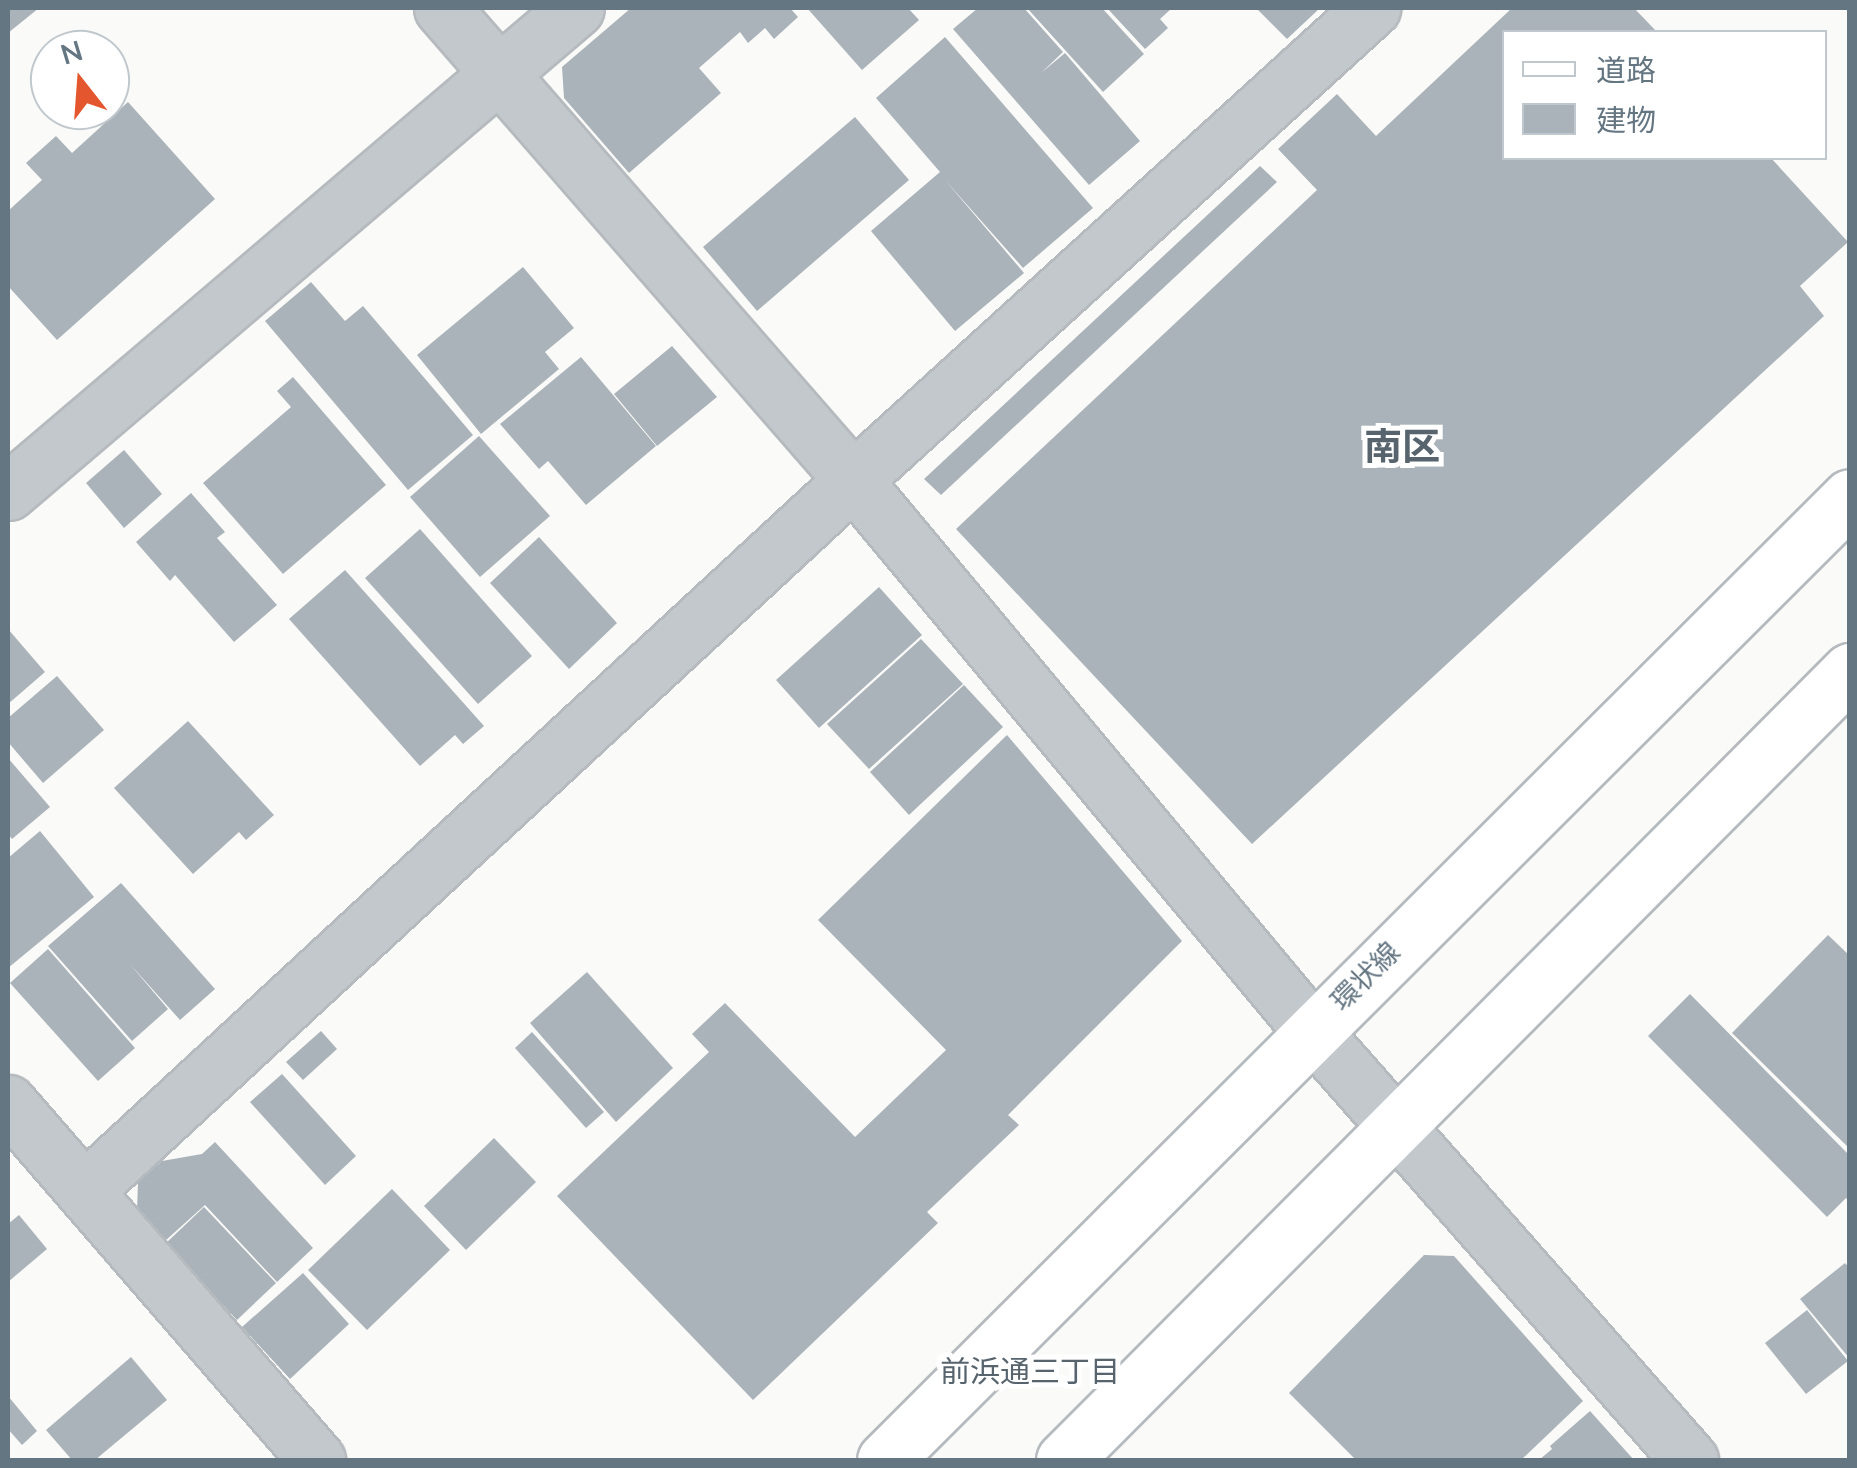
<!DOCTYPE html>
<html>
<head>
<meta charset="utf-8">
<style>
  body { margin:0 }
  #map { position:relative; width:1857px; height:1468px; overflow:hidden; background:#fafaf8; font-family:"Nunito Sans","Noto Sans JP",sans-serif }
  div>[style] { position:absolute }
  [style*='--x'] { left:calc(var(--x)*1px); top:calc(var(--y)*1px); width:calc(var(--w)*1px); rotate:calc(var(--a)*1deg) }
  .building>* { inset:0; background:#aab3b9 }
  .roads { filter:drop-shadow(2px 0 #b5babe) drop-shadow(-2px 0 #b5babe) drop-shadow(0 2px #b5babe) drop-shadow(0 -2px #b5babe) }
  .minor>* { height:55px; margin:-27.5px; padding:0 27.5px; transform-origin:27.5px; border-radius:27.5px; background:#c3c8cc }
  .primary>* { height:55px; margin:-27.5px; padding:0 27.5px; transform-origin:27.5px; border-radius:27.5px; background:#fff }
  span { translate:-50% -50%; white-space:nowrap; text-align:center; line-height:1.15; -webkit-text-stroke:10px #fff; paint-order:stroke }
  .street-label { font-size:28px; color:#657683 }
  .neighbourhood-label { font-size:30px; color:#57646e }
  .district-label { font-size:38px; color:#57646e; font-weight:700 }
  .frame { position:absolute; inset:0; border:10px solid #657683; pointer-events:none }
  .legend { position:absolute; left:1502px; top:30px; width:325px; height:130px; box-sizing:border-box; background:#fff; border:2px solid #c1c8cd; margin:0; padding:12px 18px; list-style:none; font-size:30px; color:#657683 }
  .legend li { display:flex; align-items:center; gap:20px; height:50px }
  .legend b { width:50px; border:2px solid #c1c8cd }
  .north { position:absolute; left:30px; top:30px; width:100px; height:100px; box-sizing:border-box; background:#fff; border:2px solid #c1c8cd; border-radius:50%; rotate:343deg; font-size:28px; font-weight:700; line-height:40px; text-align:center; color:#657683 }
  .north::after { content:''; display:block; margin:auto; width:35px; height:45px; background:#e4572e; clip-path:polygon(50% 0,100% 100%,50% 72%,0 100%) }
</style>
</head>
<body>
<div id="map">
  <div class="building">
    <i style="clip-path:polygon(8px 8px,39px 8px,8px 33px)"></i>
    <i style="clip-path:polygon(631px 8px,790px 8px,798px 17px,774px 39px,765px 28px,748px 43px,740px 32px,699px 68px,721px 93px,629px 173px,564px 98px,562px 67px)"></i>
    <i style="clip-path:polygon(807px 8px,908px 8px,919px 20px,862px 70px)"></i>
    <i style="clip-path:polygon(978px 8px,1024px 8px,1063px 52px,1041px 73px,1065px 53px,1140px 141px,1089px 185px,953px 29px)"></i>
    <i style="clip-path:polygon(1027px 8px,1102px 8px,1144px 54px,1103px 92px)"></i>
    <i style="clip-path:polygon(1107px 8px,1172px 8px,1160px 19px,1168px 28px,1145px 49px)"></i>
    <i style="clip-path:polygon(1256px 8px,1320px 8px,1287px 39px)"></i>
    <i style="clip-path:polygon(1512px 8px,1634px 8px,1657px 32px,1504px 32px,1504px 158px,1771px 158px,1848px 242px,1800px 286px,1824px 316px,1252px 844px,956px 529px,1317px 190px,1278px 149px,1337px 94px,1376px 136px)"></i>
    <i style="clip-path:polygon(945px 37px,1093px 208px,1023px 268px,945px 180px,1024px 273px,955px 331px,871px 231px,940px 172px,876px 98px)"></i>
    <i style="clip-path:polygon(128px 102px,215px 199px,57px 340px,8px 286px,8px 211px,42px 180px,26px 163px,56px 136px,72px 153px)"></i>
    <i style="clip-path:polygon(855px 117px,909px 180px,757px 311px,703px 247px)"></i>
    <i style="clip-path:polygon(1260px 166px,1277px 182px,941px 495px,924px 479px)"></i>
    <i style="clip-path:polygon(523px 267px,574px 328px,545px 352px,559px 369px,481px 434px,417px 355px)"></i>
    <i style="clip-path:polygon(311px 282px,345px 321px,363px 306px,473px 435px,408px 490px,265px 321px)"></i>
    <i style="clip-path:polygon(672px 346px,717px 397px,657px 446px,614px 394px)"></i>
    <i style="clip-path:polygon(581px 357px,656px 446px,586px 505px,548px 461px,539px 469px,500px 424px)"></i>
    <i style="clip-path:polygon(293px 377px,386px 485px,283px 574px,203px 483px,291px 407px,277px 391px)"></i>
    <i style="clip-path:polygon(479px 436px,550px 516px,480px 577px,410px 497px)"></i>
    <i style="clip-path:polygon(124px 450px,162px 494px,124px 528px,86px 483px)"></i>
    <i style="clip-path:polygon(191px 493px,225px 532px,217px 538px,277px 605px,234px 642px,175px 575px,170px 581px,136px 542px)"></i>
    <i style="clip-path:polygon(420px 529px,532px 656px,478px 704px,365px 578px)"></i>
    <i style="clip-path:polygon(539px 537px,617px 623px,569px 669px,490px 583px)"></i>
    <i style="clip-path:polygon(345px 570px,484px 726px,463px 744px,455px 735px,420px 766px,289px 619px)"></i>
    <i style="clip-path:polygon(879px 587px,922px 635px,819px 728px,776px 680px)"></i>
    <i style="clip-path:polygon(8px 629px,45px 672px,8px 704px)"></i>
    <i style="clip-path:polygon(921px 639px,963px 684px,869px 769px,827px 724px)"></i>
    <i style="clip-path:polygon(57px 676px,104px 730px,43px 783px,8px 742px,8px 718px)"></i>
    <i style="clip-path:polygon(964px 685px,1003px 727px,909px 815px,870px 772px)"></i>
    <i style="clip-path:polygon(188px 721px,274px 815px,246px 840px,239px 832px,193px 874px,114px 788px)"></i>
    <i style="clip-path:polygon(1007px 735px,1182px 941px,1008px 1115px,1019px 1125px,927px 1212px,938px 1223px,753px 1400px,557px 1196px,709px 1052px,692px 1034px,725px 1003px,855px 1137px,946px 1050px,818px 920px)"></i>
    <i style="clip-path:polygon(8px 758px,50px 807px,12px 839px,8px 834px)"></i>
    <i style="clip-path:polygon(40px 831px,94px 897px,8px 968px,8px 858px)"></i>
    <i style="clip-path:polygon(121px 883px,215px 989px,180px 1020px,129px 963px,168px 1009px,132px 1041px,48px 946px)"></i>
    <i style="clip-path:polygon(1828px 935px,1850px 956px,1850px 1149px,1732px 1033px)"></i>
    <i style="clip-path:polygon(48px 949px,135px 1048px,98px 1081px,10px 983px)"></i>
    <i style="clip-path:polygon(587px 972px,673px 1068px,616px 1122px,530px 1023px)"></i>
    <i style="clip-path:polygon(1690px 994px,1850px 1156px,1850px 1202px,1846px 1198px,1827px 1217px,1648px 1036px)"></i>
    <i style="clip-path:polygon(321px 1031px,337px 1049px,303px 1080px,286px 1062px)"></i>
    <i style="clip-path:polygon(532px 1032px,604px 1112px,586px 1128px,515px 1048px)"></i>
    <i style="clip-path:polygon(282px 1074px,356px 1156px,325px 1185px,250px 1102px)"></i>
    <i style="clip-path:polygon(494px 1138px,536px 1182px,466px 1250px,424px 1206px)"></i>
    <i style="clip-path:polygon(215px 1142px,313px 1248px,277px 1282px,205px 1205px,165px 1241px,137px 1211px,138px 1182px,162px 1161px,202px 1154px)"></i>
    <i style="clip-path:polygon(392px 1189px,450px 1250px,367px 1330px,308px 1270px)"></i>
    <i style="clip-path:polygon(204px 1207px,276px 1283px,237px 1320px,165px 1244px)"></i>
    <i style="clip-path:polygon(19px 1215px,47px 1249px,8px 1282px,8px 1224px)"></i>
    <i style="clip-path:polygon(1424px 1255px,1454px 1256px,1583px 1401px,1521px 1460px,1356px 1460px,1289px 1393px)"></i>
    <i style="clip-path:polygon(1845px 1263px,1850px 1269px,1850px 1359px,1800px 1299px)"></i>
    <i style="clip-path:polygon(303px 1273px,349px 1324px,290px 1379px,242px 1327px)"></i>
    <i style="clip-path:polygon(1807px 1310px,1848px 1361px,1806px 1394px,1765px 1343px)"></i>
    <i style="clip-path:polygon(131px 1357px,167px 1400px,95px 1460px,72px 1460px,46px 1430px)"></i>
    <i style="clip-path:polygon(8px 1396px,37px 1431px,22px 1445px,8px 1429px)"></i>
    <i style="clip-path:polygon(1590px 1411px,1634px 1460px,1539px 1460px,1552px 1449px,1550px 1446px)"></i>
  </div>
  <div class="roads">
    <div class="minor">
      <i style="--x:442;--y:8;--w:626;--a:48.95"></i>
      <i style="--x:853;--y:480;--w:717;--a:50.2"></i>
      <i style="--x:1312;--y:1031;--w:572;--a:48.62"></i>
      <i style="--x:8;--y:492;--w:746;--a:-40.43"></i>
      <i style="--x:8;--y:1103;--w:472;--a:49.1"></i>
      <i style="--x:84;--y:1191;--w:1047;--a:-42.76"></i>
      <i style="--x:853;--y:480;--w:702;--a:-42.28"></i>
    </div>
    <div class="primary">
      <i style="--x:885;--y:1460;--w:1363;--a:-44.94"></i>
      <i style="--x:1064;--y:1460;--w:1114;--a:-45.11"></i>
    </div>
  </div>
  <div class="street-label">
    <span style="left:1366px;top:977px;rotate:-45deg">環状線</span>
  </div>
  <div class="neighbourhood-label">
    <span style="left:1030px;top:1373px">前浜通三丁目</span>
  </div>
  <div class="district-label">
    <span style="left:1402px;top:448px">南区</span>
  </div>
  <div class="frame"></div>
  <ul class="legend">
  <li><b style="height:12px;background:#fff"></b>道路</li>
  <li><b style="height:28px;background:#aab3b9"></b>建物</li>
  </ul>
  <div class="north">N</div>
</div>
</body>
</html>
